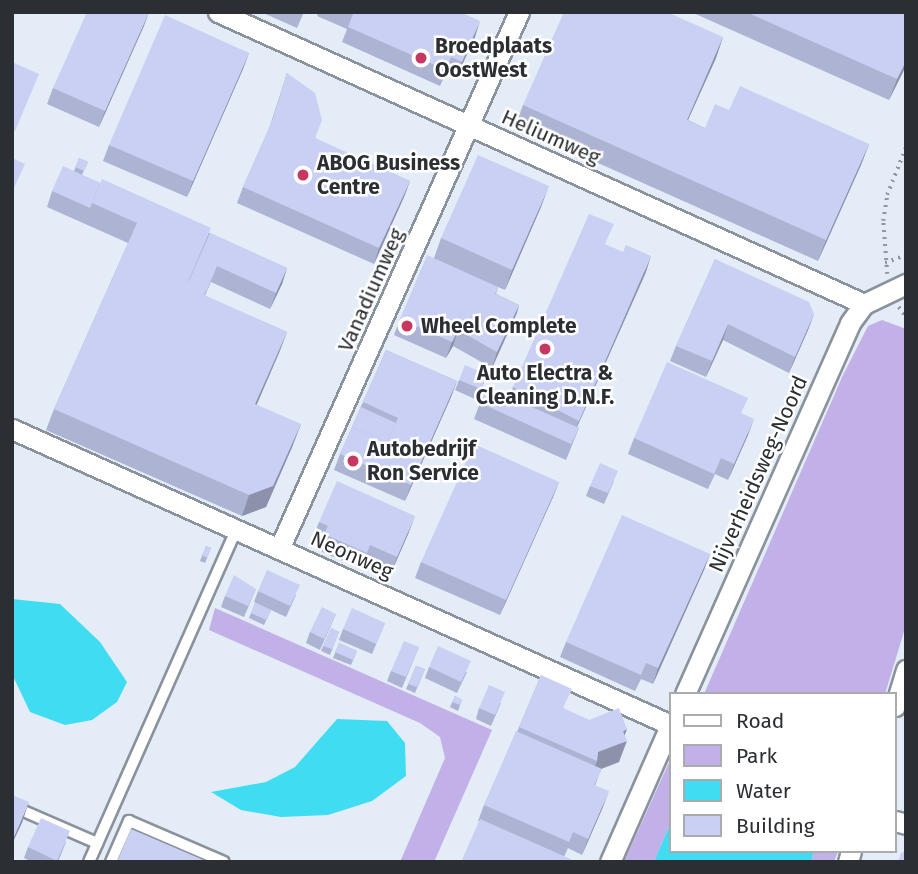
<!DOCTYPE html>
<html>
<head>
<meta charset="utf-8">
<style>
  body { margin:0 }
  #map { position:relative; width:918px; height:874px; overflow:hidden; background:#e4ecf7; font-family:"Fira Sans",sans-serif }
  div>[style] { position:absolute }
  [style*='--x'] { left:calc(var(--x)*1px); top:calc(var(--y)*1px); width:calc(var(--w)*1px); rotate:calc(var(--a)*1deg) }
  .green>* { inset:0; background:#c2b0e8 }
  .water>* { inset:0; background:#40ddf2 }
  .path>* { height:3.5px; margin-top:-1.75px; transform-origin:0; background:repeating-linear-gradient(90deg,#91979f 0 2px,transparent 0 7px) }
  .roads { filter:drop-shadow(2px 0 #8a929c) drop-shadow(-2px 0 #8a929c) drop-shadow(0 2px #8a929c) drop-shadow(0 -2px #8a929c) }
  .lane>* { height:10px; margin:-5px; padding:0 5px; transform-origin:5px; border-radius:5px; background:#fff }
  .street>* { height:19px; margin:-9.5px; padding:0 9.5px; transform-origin:9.5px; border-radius:9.5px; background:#fff }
  .wall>* { inset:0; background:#adb3d2 }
  .shaded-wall>* { inset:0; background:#8d92ab }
  .building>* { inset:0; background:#c9d0f4 }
  .dots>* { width:19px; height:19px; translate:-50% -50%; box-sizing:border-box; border:4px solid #fff; border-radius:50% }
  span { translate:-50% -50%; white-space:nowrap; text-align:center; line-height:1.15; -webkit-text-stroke:5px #fff; paint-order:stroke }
  .poi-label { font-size:21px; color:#2b2e32; font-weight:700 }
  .left { translate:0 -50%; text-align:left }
  .street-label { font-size:21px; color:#2b2e32 }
  .frame { position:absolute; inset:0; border:14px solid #2b2e32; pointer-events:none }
  .legend { position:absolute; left:669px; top:692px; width:228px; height:161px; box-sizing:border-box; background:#fff; border:2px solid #aaabad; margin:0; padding:9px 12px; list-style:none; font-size:21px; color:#2b2e32 }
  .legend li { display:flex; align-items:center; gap:14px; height:35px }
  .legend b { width:35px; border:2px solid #aaabad }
</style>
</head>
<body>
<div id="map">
  <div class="green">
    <i style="clip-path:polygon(882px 320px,906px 329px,906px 625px,885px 694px,704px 694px,843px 375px,868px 326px)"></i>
    <i style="clip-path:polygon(215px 608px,492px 730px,434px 862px,400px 862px,445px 758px,440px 737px,420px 723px,209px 630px)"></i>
    <i style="clip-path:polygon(671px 758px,671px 822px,654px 862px,624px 862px)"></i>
    <i style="clip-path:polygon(814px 851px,838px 851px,834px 862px,811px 862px)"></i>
  </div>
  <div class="water">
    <i style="clip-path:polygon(12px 599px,60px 604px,100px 642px,127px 682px,117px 702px,92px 720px,65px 725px,30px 712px,12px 674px)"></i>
    <i style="clip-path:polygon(337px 719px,387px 721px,405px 743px,406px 776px,372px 801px,328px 815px,281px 817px,241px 810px,211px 792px,266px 782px,295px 767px)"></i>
    <i style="clip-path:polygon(671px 822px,671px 851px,814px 851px,811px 862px,654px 862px)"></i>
  </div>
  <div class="path">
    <i style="--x:885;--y:263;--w:22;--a:-21"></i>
    <i style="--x:887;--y:274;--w:53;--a:-94.3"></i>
    <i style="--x:883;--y:221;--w:26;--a:-81"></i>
    <i style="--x:887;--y:195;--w:52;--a:-68.4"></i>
    <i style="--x:899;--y:307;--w:12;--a:55"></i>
  </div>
  <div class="roads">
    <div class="lane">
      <i style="--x:12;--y:806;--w:93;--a:23.5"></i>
      <i style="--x:89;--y:862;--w:362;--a:-66.1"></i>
      <i style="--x:111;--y:862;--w:45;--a:-66.3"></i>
      <i style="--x:129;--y:821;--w:103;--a:23.3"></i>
    </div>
    <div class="street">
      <i style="--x:218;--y:12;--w:709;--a:24.32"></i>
      <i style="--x:12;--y:429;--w:722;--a:24.19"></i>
      <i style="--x:280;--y:547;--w:586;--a:-65.93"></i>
      <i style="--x:685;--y:694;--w:406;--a:-66"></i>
      <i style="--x:850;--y:323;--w:24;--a:-54"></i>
      <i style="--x:864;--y:304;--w:47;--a:-25.5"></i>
      <i style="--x:895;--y:706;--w:38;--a:-73"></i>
      <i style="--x:895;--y:821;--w:11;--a:15"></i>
      <i style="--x:610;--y:862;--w:151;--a:-66.2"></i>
      <i style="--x:848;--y:862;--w:11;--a:-75"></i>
    </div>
  </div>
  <div class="wall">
    <i style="clip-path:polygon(149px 12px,99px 127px,47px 104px,53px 88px)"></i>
    <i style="clip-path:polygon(261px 12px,304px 12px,297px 28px)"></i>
    <i style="clip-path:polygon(319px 12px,460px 12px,475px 37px,456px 78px,446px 73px,440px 86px,342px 42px,347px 29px,317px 16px)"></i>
    <i style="clip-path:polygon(691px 12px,906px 12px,906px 66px,889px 100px)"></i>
    <i style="clip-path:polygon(723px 37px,716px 58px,688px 120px,705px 128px,869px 144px,861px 165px,818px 261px,515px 126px,523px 105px)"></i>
    <i style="clip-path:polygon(249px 53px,243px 69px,187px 197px,103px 161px,109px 145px)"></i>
    <i style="clip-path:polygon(287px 73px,316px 139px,410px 181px,404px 197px,374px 264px,237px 203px,243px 187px,270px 126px)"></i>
    <i style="clip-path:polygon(79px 158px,88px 162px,82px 175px,287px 268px,282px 284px,270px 309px,211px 282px,205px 296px,287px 332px,279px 353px,256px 405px,293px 445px,266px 507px,242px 516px,46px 430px,54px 409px,128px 243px,47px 207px,52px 191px,74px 171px)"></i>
    <i style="clip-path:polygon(541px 207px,505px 290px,498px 287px,496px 294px,519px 305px,492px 368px,453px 346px,446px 358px,394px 335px,400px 319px,434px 258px,441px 238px)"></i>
    <i style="clip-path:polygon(606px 245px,646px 272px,577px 427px,579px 428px,566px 460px,474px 419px,480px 403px,509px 397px,513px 387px)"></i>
    <i style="clip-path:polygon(715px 259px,814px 314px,808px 330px,789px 373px,723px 340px,706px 377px,670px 361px,676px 346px)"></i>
    <i style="clip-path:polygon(386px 350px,457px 381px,451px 397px,405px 501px,334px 470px,340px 454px)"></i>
    <i style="clip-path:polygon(487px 375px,477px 400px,455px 390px,459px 380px)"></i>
    <i style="clip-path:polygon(742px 414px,748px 435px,728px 480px,715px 474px,708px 489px,628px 454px,634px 438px)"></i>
    <i style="clip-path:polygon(614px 481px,604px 504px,586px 496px,590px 486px)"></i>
    <i style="clip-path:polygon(559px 482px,553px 497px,500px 615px,415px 578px,421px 562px)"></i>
    <i style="clip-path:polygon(319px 522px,409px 532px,391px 573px,365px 561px,361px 569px,318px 550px,321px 541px,313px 537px)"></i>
    <i style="clip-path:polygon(206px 546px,211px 548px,205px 563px,200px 561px)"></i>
    <i style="clip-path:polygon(710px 554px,704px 570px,653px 684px,641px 679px,635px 691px,560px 657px,566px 642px)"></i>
    <i style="clip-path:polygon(256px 589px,244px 617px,221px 607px,225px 596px)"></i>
    <i style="clip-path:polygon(258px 591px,296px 595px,286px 617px,254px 602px)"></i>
    <i style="clip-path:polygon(255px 603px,271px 610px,264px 625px,249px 618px)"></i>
    <i style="clip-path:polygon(336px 614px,320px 650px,306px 643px,310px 632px)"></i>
    <i style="clip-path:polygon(385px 623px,372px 654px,339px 640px,343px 629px)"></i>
    <i style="clip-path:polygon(331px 628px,339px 632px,330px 655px,321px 651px)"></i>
    <i style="clip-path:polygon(339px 643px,357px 651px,351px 665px,333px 658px)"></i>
    <i style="clip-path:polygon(419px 647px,402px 688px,387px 681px,391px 671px)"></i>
    <i style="clip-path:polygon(416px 666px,425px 669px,415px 693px,406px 689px)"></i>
    <i style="clip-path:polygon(429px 667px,467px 672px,457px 693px,425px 678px)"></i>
    <i style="clip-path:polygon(541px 675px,564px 709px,625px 736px,619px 762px,601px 769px,595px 786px,603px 807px,582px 855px,568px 848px,564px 857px,478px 821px,484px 805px,517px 732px)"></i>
    <i style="clip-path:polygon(455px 696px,462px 700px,458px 711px,450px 707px)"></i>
    <i style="clip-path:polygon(501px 703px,491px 726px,476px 719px,479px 708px)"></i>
    <i style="clip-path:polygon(66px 842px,58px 862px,32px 862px,24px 858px,28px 847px)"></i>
  </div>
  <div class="shaded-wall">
    <i style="clip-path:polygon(149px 12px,144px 26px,99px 127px,105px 111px)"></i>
    <i style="clip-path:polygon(480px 21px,475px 37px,456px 78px,462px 62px)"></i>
    <i style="clip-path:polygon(723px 37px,716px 58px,679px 140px,687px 120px)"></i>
    <i style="clip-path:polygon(249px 53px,243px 69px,187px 197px,193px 181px)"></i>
    <i style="clip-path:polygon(906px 61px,906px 66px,889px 100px,897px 79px)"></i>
    <i style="clip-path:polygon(869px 144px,861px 165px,818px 261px,826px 240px)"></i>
    <i style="clip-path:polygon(410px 181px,404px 197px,374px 264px,379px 248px)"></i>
    <i style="clip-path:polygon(549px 186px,541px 207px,505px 290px,512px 270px)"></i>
    <i style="clip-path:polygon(651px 256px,646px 272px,573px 436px,579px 421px)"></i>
    <i style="clip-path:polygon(287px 268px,282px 284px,270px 309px,276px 293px)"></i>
    <i style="clip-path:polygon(519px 305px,517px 313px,492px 368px,497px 352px)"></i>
    <i style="clip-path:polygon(814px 314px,808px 330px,789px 373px,795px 357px)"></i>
    <i style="clip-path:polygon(728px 324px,723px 340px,706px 377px,712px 361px)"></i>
    <i style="clip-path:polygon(458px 330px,453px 346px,446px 358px,452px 342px)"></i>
    <i style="clip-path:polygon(287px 332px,279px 353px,248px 425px,255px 404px)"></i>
    <i style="clip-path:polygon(457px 381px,451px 397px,405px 501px,411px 485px)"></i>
    <i style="clip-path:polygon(754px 419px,748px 435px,728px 480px,734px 464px)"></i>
    <i style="clip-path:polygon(301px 424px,293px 445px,266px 507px,242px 516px,249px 495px)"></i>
    <i style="clip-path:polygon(559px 482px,553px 497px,500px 615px,506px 600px)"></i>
    <i style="clip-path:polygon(415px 516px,409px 532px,391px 573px,397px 557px)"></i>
    <i style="clip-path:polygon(710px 554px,704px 570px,653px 684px,658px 668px)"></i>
    <i style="clip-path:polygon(627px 729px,622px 743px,627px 741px,619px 762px,593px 772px,597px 761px,598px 752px,623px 731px)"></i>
    <i style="clip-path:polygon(609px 791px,603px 807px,582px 855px,588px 839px)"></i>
    <i style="clip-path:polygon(29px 802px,22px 823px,12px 844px,12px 841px)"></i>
  </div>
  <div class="building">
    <i style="clip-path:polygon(87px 12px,149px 12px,105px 111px,53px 88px)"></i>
    <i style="clip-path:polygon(349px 12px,460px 12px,480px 21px,462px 62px,451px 57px,446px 70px,348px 27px,353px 14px)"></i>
    <i style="clip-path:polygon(564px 12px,667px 12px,723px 37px,687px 120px,705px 128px,715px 104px,729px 110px,740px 86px,869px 144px,826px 240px,523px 105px)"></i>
    <i style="clip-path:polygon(746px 12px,906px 12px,906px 61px,897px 79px)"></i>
    <i style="clip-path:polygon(165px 15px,249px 53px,193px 181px,109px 145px)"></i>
    <i style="clip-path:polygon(12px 62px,39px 74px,15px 131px,12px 130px)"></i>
    <i style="clip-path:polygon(287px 73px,315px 93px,322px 120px,315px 138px,410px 181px,379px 248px,243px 187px,273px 119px)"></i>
    <i style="clip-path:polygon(478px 155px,549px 186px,512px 270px,441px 238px)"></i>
    <i style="clip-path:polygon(12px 158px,25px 164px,12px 192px)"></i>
    <i style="clip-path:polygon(79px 158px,88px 162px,84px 171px,75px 167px)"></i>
    <i style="clip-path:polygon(63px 166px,100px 183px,90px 208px,52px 191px)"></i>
    <i style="clip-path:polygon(102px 179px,211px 228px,188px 282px,206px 290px,204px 295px,287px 332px,255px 404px,301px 424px,273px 486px,249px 495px,54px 409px,137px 223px,92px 203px)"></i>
    <i style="clip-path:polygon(589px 214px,614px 224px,605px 244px,623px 252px,626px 245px,651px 256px,579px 421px,513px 387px)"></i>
    <i style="clip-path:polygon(210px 233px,287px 268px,276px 293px,217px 266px,205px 295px,206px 290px,188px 283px)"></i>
    <i style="clip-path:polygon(427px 255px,498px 287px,495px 294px,519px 305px,497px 352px,458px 330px,452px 342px,400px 319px)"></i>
    <i style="clip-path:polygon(715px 259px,809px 302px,814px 314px,795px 357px,728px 324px,712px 361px,676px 346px)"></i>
    <i style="clip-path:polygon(386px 350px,457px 381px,411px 485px,340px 454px,352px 427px,387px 442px,398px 418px,363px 402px)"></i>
    <i style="clip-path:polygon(667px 362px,748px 398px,741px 413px,754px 419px,734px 464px,721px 458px,714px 474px,634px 438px)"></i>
    <i style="clip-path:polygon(465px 365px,487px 375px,481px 389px,459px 380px)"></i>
    <i style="clip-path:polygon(487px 387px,579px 428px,571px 444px,480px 403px)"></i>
    <i style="clip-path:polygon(361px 407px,396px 423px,387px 442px,352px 427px)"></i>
    <i style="clip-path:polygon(474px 444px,559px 482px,506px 600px,421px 562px)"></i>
    <i style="clip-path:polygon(600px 463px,618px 471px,608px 493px,590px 486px)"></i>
    <i style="clip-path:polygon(337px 481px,415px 516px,397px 557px,370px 545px,367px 553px,324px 534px,328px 526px,319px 522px)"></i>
    <i style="clip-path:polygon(622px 515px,710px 554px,658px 668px,646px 663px,641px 675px,566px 642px)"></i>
    <i style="clip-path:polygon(206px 546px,211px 548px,207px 558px,202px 555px)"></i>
    <i style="clip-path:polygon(267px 570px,300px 585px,290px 606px,258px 591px)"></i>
    <i style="clip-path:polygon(234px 575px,256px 589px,248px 606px,225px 596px)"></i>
    <i style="clip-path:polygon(255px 603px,271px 610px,266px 620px,251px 613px)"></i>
    <i style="clip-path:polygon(322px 607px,336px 614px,324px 639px,310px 632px)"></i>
    <i style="clip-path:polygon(352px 608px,385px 623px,376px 644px,343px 629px)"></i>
    <i style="clip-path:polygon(331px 628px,339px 632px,332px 649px,323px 646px)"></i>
    <i style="clip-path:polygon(404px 641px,419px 647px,406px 677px,391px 671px)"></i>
    <i style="clip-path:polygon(339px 643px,357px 651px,353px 660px,335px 652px)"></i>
    <i style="clip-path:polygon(438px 646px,471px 661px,461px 682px,429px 667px)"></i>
    <i style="clip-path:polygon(416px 666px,425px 669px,417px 687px,408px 684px)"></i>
    <i style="clip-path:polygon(541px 675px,572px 689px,563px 708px,589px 720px,619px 708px,627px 729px,623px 731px,627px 741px,598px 752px,597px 761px,519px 727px)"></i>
    <i style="clip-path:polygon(489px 685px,505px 692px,495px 715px,479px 708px)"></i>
    <i style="clip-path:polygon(455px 696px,462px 700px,460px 705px,452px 702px)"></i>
    <i style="clip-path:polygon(516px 731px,602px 769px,594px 785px,609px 791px,588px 839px,573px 832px,569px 842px,484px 805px)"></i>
    <i style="clip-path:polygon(12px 795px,29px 802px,12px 841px)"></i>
    <i style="clip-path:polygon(41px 818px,70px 831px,57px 861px,28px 847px)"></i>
    <i style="clip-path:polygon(480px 819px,575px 861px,574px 862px,461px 862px)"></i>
    <i style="clip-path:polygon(131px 829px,208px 862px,117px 862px)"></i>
    <i style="clip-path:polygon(906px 851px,906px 862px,898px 862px,901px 853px)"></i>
  </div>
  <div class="dots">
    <i style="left:421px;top:58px;background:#c63862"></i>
    <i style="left:303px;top:175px;background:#c63862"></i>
    <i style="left:407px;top:326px;background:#c63862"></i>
    <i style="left:545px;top:349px;background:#c63862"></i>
    <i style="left:353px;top:461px;background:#c63862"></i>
  </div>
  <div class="poi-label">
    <span class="left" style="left:435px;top:58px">Broedplaats<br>OostWest</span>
    <span class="left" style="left:317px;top:175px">ABOG Business<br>Centre</span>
    <span class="left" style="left:421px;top:326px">Wheel Complete</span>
    <span style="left:545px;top:385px">Auto Electra &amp;<br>Cleaning D.N.F.</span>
    <span class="left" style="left:367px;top:461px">Autobedrijf<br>Ron Service</span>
  </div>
  <div class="street-label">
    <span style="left:551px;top:137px;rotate:24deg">Heliumweg</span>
    <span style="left:371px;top:290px;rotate:-66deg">Vanadiumweg</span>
    <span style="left:758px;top:474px;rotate:-66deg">Nijverheidsweg-Noord</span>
    <span style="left:352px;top:555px;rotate:24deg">Neonweg</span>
  </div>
  <div class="frame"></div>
  <ul class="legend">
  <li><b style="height:9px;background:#fff"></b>Road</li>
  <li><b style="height:19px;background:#c2b0e8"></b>Park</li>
  <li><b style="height:19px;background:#40ddf2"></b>Water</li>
  <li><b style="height:19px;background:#c9d0f4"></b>Building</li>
  </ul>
</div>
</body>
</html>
